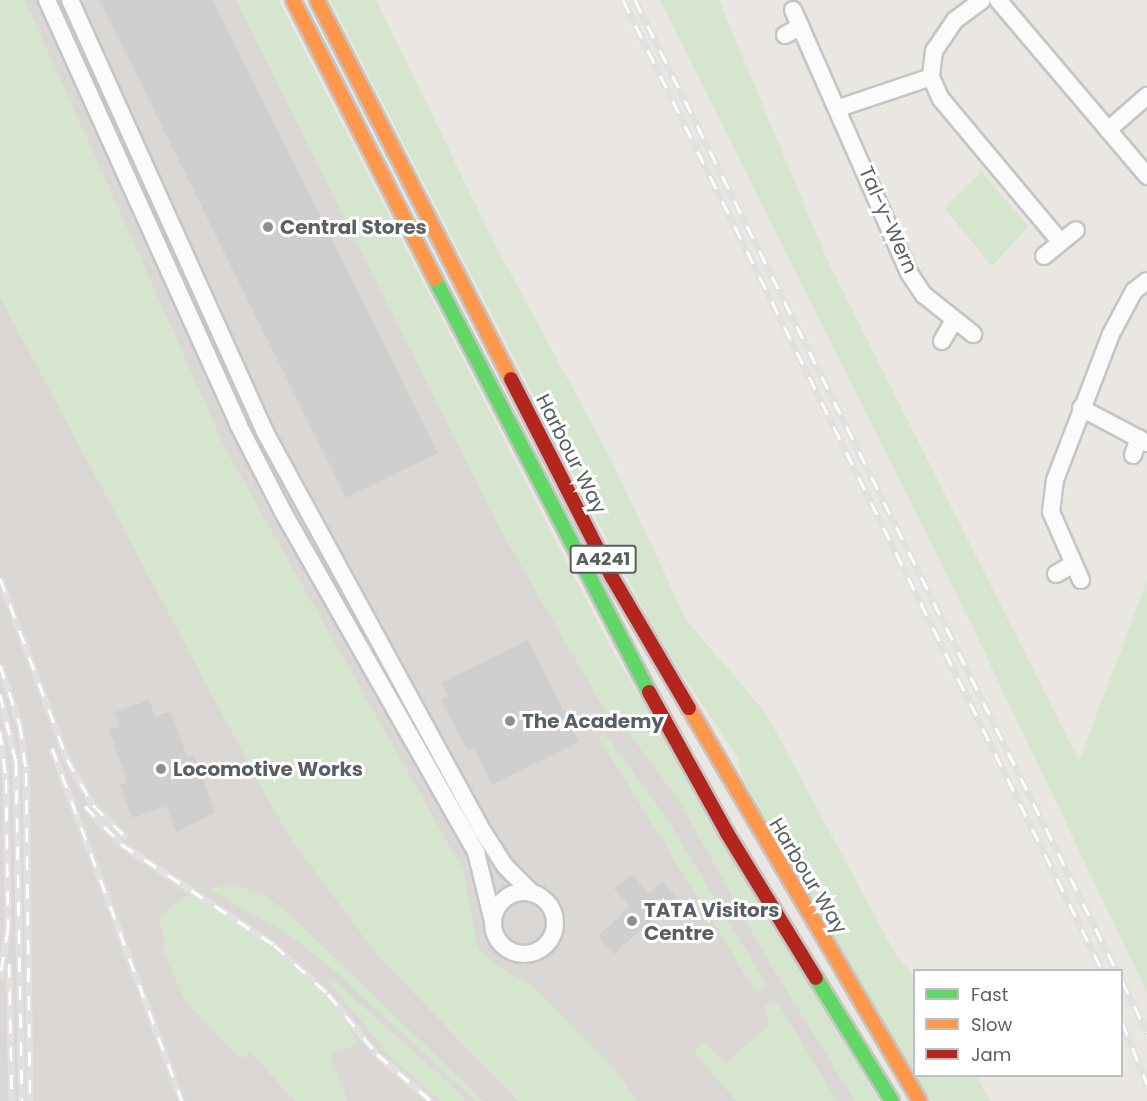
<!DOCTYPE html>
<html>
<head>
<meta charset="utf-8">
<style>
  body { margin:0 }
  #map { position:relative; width:1147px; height:1101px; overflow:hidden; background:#eae7e3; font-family:Poppins,sans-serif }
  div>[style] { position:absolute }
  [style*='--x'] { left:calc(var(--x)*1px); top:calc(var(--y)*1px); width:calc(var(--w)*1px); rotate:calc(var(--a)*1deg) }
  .industrial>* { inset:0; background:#dbd7d4 }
  .green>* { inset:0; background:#d6e6ce }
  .building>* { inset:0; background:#d1cfcd }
  .roads { filter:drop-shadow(2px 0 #c5c5c4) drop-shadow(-2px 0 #c5c5c4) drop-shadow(0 2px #c5c5c4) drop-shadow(0 -2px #c5c5c4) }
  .street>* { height:16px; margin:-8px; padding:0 8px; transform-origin:8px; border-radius:8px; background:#fcfbfb }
  .street>.ring { margin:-8px; padding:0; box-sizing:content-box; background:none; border:16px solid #fcfbfb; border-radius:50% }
  .fast>* { height:14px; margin:-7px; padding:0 7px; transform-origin:7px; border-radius:7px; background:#63d668 }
  .slow>* { height:14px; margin:-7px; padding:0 7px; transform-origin:7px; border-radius:7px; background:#ff974d }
  .jam>* { height:14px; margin:-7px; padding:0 7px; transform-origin:7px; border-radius:7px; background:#b3261e }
  .rail>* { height:7px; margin-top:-3.5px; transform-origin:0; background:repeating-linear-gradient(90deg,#fff 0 14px,#e1e1e0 0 28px); box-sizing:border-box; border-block:2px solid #e1e1e0 }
  .dots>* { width:16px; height:16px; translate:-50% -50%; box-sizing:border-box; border:3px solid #fff; border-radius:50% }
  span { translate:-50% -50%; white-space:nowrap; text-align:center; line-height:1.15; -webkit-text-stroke:6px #fff; paint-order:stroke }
  .shield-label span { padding:2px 4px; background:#fff; border:2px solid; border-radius:4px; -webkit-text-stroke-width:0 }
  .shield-label { font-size:18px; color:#595f62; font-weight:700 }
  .street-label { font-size:20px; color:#595f62 }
  .poi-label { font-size:20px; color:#595f62; font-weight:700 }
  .left { translate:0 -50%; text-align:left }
  .legend { position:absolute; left:913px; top:969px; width:210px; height:108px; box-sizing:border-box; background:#fff; border:2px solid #bdbfc0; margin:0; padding:8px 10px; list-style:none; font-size:18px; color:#595f62 }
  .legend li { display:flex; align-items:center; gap:12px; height:30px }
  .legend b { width:30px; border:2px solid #bdbfc0 }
</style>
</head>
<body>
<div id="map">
  <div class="industrial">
    <i style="clip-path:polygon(0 0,278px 0,609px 645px,879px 1101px,0 1101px)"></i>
  </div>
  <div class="green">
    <i style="clip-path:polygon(0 0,25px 0,226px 450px,463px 870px,478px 948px,492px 963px,531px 985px,620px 1076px,637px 1101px,518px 1101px,378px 956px,292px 841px,265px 794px,0 297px)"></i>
    <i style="clip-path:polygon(236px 0,278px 0,609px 645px,879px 1101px,855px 1101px,765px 955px,680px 802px,615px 714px,609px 717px,553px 621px,494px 518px)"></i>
    <i style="clip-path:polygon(330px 0,376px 0,497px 248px,611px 459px,687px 621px,766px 713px,897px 957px,914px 976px,914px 1076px,976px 1076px,991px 1101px,929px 1101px,743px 779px,738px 758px,659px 640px)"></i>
    <i style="clip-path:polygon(660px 0,719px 0,826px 257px,1079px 761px,1147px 581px,1147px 993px,968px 618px)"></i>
    <i style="clip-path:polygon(981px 172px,1029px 226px,992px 266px,944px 208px)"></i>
    <i style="clip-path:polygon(605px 734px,667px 819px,767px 985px,756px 992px,599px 738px)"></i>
    <i style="clip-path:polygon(232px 884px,267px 897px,292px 917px,483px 1101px,476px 1101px,326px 963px,283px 931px,209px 889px)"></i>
    <i style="clip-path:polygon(190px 894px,258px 938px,310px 981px,342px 1016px,358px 1044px,330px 1055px,348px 1101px,295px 1101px,250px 1052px,243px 1059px,232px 1050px,185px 1001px,162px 947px,166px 946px,160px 921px,168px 908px)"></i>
    <i style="clip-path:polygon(332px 979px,441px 1076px,466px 1101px,440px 1101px,391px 1057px,328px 982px)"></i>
    <i style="clip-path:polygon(772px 1003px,780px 1006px,837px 1101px,736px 1101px,694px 1052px,704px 1042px,725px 1064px,769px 1025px,764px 1007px)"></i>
  </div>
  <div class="building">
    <i style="clip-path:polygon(99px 0,213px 0,438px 453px,346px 498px)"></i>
    <i style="clip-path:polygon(528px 640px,579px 742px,492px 785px,474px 748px,467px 751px,441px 700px,448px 697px,441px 683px)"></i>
    <i style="clip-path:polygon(149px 700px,155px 716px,171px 711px,187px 757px,194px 755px,215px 813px,176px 832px,166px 806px,132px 818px,120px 784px,127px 782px,109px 729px,120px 726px,115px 712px)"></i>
    <i style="clip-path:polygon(631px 874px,649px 894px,662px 882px,677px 897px,614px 954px,598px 936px,630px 906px,614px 889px)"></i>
  </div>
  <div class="roads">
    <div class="street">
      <i style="--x:47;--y:0;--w:465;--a:65.7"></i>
      <i style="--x:238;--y:424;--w:99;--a:62.9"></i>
      <i style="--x:283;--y:512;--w:391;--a:60.4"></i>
      <i style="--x:476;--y:852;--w:72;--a:76.3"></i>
      <i style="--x:70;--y:0;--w:474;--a:65.7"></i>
      <i style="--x:265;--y:432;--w:453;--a:61.4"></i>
      <i style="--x:482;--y:830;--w:43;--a:57.4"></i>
      <i style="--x:505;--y:866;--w:38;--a:45"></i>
      <i style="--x:982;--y:0;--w:34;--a:143"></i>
      <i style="--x:955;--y:20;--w:37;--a:124"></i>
      <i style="--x:934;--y:51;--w:26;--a:97"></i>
      <i style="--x:931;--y:77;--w:24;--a:66"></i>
      <i style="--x:941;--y:99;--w:184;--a:50.1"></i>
      <i style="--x:998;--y:0;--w:231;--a:49.7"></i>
      <i style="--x:793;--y:10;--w:287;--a:66.2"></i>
      <i style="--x:909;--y:273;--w:27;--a:56"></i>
      <i style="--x:924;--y:295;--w:63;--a:38.5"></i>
      <i style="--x:785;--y:35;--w:18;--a:-29"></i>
      <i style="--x:839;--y:108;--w:97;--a:-18.6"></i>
      <i style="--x:1108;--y:130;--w:52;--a:-41.1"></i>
      <i style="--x:1044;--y:256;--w:41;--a:-39.1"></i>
      <i style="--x:942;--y:341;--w:22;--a:-60"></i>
      <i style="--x:1081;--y:408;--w:75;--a:27.9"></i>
      <i style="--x:1133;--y:455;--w:18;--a:-71"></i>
      <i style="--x:1056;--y:574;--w:20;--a:-30"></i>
      <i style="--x:1081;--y:580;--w:74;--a:-113.8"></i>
      <i style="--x:1051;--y:512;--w:32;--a:-83"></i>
      <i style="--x:1055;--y:480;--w:156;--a:-69"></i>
      <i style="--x:1111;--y:334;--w:49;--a:-61.9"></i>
      <i style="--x:1134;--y:291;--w:16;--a:-38"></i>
      <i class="ring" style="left:493px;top:892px;width:46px;height:46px"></i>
    </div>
    <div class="fast">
      <i style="--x:435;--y:279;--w:465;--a:62.6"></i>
      <i style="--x:816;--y:978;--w:145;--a:58.3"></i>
    </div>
    <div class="slow">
      <i style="--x:293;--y:0;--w:313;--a:63"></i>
      <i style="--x:317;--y:0;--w:426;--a:62.9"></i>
      <i style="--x:689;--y:708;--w:456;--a:59.6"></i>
    </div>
    <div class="jam">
      <i style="--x:511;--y:379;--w:222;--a:63"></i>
      <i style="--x:612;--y:577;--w:152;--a:59.6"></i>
      <i style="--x:649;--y:692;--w:161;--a:61"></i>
      <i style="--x:727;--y:833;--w:170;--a:58.5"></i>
    </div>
  </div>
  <div class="rail">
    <i style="--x:623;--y:0;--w:1082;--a:63.72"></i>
    <i style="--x:635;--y:0;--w:1083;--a:63.62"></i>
    <i style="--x:0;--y:578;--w:193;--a:69.7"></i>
    <i style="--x:67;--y:759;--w:53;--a:60.5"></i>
    <i style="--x:93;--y:805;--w:47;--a:44.1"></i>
    <i style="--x:0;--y:665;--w:63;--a:71.6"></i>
    <i style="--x:20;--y:725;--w:47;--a:82.7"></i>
    <i style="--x:26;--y:772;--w:329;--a:89.3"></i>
    <i style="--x:0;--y:694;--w:70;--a:76.8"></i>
    <i style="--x:16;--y:762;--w:339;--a:89"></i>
    <i style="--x:0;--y:731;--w:48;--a:82.9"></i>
    <i style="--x:6;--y:779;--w:150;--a:89.2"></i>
    <i style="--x:8;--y:929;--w:49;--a:99.5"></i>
    <i style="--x:52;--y:748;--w:376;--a:69.8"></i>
    <i style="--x:85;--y:806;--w:52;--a:46.5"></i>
    <i style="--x:121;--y:844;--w:183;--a:33.4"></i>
    <i style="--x:274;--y:945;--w:73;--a:42.2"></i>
    <i style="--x:328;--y:994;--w:77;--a:50.8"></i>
    <i style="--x:377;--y:1054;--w:72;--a:41"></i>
    <i style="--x:9;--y:963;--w:138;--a:88.8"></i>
    <i style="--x:1122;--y:981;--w:57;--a:63.9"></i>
    <i style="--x:1122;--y:1022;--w:67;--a:68"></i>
  </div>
  <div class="dots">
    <i style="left:268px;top:227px;background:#8c8f8f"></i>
    <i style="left:510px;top:721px;background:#8c8f8f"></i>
    <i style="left:161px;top:769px;background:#8c8f8f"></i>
    <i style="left:632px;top:921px;background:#8c8f8f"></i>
  </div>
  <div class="shield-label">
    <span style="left:603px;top:559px">A4241</span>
  </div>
  <div class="street-label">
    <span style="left:888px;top:220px;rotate:66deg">Tal-y-Wern</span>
    <span style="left:571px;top:454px;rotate:63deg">Harbour Way</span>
    <span style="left:808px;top:876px;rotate:59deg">Harbour Way</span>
  </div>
  <div class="poi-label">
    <span class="left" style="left:280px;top:227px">Central Stores</span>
    <span class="left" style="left:522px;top:721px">The Academy</span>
    <span class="left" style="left:173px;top:769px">Locomotive Works</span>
    <span class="left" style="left:644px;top:922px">TATA Visitors<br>Centre</span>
  </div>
  <ul class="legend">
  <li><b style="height:8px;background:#63d668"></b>Fast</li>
  <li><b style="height:8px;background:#ff974d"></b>Slow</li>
  <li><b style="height:8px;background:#b3261e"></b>Jam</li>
  </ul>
</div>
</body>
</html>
